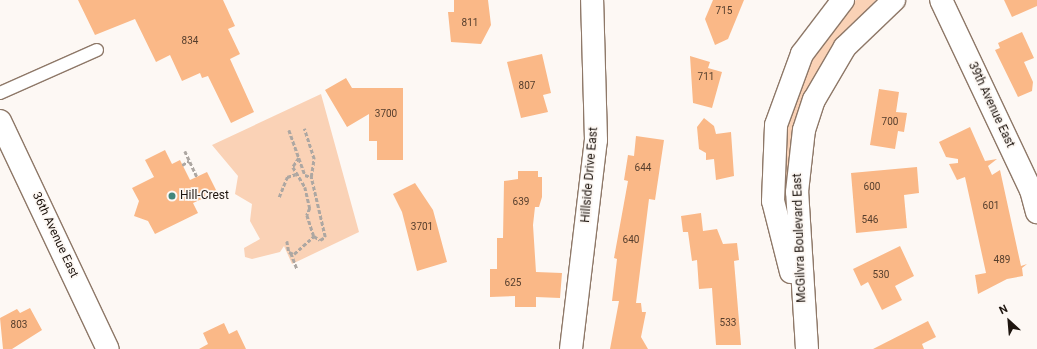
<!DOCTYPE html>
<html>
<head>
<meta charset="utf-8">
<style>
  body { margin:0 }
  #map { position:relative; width:1037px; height:349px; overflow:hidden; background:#fdf8f4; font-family:Roboto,sans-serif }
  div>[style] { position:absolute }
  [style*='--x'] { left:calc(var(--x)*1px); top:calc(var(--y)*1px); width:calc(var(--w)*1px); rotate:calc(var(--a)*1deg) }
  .green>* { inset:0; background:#fad2b6 }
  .building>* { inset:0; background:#fab887 }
  .path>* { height:2.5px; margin-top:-1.25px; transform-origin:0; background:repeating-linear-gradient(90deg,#ada7a2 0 4px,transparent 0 6px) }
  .roads { filter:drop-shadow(1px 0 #8e7868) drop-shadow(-1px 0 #8e7868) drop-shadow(0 1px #8e7868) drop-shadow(0 -1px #8e7868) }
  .lane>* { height:12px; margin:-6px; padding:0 6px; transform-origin:6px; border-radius:6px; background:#fff }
  .street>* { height:22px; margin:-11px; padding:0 11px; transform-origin:11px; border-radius:11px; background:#fff }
  .secondary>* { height:22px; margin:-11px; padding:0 11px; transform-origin:11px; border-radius:11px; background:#fff }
  .dots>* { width:11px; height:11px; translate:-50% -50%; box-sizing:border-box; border:2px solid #fdf8f4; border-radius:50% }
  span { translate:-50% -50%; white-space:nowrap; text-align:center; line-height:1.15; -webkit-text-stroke:3.5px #fdf8f4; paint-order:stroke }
  .number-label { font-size:10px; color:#553e2d }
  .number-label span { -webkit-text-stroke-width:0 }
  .street-label { font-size:12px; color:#1e150f }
  .poi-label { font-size:12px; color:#1e150f }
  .left { translate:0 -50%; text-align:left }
  .north { position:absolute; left:989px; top:301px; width:40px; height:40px; -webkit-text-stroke:3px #fdf8f4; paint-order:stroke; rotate:334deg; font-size:11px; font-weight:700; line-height:16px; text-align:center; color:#1e150f }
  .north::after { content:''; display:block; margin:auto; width:14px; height:18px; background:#1e150f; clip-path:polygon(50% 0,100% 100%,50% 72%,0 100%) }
</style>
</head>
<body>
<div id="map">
  <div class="green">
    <i style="clip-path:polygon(856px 0,876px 0,843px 36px,794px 153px,787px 179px,782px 179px,785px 125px,791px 101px,818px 45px)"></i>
    <i style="clip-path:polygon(321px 94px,359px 232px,292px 264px,284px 246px,280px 252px,252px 259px,245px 257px,244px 248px,260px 239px,250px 221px,252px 204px,235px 194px,238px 176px,212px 145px)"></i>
  </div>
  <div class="building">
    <i style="clip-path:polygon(78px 0,223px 0,235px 26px,228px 29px,240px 54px,230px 59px,254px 112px,231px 123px,208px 76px,202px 78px,200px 73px,182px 81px,170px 55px,156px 62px,135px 19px,95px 35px)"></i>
    <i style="clip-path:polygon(454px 0,488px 0,491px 25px,481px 44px,451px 42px,448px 12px,454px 12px)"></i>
    <i style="clip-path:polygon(713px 0,744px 0,728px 39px,715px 45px,705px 19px)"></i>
    <i style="clip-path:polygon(1004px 0,1037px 0,1037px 6px,1012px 17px)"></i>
    <i style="clip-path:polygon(1022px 32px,1034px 58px,1024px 62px,1033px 82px,1032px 91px,1018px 97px,995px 50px,1000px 48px,998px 43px)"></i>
    <i style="clip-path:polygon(542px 54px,551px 93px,543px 95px,548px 112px,521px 118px,507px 62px)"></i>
    <i style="clip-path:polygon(690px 56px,710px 62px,708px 68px,722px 72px,712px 108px,693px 103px)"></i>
    <i style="clip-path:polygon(346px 78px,352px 88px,403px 88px,403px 160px,377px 160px,377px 141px,369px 141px,369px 114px,347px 127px,325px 90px)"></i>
    <i style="clip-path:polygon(879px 89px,899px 92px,896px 112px,907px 113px,904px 132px,898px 131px,895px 149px,870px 145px)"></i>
    <i style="clip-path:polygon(704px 118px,714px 126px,716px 134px,731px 132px,734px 176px,716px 180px,714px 159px,706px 160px,706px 153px,699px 149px,697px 127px)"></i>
    <i style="clip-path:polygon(970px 127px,985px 161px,997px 159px,988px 166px,992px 175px,1000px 170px,1021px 266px,1027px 264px,1022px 268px,1023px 276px,1007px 279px,978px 294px,975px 275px,986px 273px,965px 177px,957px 180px,949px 164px,958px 163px,958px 159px,946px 157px,939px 142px)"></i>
    <i style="clip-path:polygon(636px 136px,664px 140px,655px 200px,649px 199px,636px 303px,641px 303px,642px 312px,646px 312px,641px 337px,648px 349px,610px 349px,619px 301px,612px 301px,617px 259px,614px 258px,628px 181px,624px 180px,628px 155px,634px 156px)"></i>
    <i style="clip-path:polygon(165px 150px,172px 164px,180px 160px,190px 180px,207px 172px,217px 192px,193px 203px,198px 213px,155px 234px,148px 221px,134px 216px,139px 201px,132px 188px,154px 177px,145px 160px)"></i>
    <i style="clip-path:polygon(917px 167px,919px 193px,904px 195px,907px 228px,856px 233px,851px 173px)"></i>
    <i style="clip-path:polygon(518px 171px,538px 171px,538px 177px,542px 177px,542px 197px,539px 207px,535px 207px,533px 225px,536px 272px,562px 273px,560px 298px,536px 297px,536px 307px,515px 307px,515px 296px,490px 297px,490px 269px,497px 269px,497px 238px,503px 238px,504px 181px,518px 179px)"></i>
    <i style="clip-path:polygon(415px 183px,433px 210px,447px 262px,417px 271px,402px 212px,393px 194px)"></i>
    <i style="clip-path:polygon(701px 213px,703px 231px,717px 229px,723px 244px,737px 243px,739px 260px,734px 261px,741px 345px,716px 345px,712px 288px,699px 289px,697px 260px,692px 261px,688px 232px,683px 232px,681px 216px)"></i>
    <i style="clip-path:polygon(900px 246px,914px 276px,895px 286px,902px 300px,882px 310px,868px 282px,861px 286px,853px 269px)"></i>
    <i style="clip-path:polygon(30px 308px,42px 330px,12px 349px,3px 349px,0 318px,17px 309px,20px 313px)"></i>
    <i style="clip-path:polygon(928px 321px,936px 337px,922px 344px,924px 349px,873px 349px)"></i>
    <i style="clip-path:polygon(224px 323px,229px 334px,237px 330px,246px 349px,199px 349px,208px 344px,203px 333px)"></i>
  </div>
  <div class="path">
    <i style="--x:289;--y:130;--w:48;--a:70.4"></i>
    <i style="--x:305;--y:175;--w:6;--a:18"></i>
    <i style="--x:311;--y:177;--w:18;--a:-81"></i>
    <i style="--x:314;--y:159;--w:32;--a:-108"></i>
    <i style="--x:185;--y:151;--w:29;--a:65"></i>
    <i style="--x:299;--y:158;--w:11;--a:124"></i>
    <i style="--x:293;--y:167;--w:23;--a:59"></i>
    <i style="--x:305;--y:187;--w:22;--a:77"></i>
    <i style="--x:310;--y:208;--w:8;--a:113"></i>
    <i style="--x:307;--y:215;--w:22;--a:72"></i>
    <i style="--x:314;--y:236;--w:7;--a:34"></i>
    <i style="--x:320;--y:240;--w:6;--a:-31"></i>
    <i style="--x:325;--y:237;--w:62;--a:-103.1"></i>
    <i style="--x:182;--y:165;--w:8;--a:-30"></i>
    <i style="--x:279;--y:197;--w:22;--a:-68"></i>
    <i style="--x:287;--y:177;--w:9;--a:-18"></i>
    <i style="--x:287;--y:241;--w:11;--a:80"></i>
    <i style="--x:289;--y:252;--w:5;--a:22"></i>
    <i style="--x:294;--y:254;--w:27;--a:-42"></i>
    <i style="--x:291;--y:253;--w:17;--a:69"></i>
  </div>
  <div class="roads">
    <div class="lane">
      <i style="--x:0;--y:93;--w:106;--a:-23.9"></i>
    </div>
    <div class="street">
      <i style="--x:941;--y:0;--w:210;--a:64.7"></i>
      <i style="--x:1031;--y:190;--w:23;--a:75"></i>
      <i style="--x:0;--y:121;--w:252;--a:64.7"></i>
      <i style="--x:571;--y:349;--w:210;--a:-83.2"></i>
      <i style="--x:596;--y:140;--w:140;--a:-91.6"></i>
    </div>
    <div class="secondary">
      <i style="--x:791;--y:272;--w:73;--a:-104.2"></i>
      <i style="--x:773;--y:201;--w:76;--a:-87.7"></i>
      <i style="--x:776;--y:125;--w:76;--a:-69.9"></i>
      <i style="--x:802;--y:54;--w:68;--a:-52.8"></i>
      <i style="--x:807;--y:349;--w:157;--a:-93.6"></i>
      <i style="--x:797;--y:192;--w:62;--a:-83.6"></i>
      <i style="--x:804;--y:130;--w:32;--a:-72"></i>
      <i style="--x:814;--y:100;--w:61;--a:-59.7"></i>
      <i style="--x:845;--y:47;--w:68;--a:-43.8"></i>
    </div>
  </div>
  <div class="dots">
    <i style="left:172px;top:196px;background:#42877c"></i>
  </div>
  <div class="number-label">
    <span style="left:724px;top:11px">715</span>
    <span style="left:470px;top:23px">811</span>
    <span style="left:190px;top:41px">834</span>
    <span style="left:706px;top:77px">711</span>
    <span style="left:527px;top:86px">807</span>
    <span style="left:386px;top:114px">3700</span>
    <span style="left:890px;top:122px">700</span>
    <span style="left:643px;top:168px">644</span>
    <span style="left:872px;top:187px">600</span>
    <span style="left:521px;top:202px">639</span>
    <span style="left:991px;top:206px">601</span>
    <span style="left:870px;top:220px">546</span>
    <span style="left:422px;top:227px">3701</span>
    <span style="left:631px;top:240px">640</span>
    <span style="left:1002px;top:260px">489</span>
    <span style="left:881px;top:275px">530</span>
    <span style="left:513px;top:283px">625</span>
    <span style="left:728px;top:323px">533</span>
    <span style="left:19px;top:325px">803</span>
  </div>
  <div class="street-label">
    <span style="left:991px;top:105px;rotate:65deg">39th Avenue East</span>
    <span style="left:590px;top:175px;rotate:-85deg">Hillside Drive East</span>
    <span style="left:55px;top:235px;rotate:65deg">36th Avenue East</span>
    <span style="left:800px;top:238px;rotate:-92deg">McGilvra Boulevard East</span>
  </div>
  <div class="poi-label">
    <span class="left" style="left:180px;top:196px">Hill-Crest</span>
  </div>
  <div class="north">N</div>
</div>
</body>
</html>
